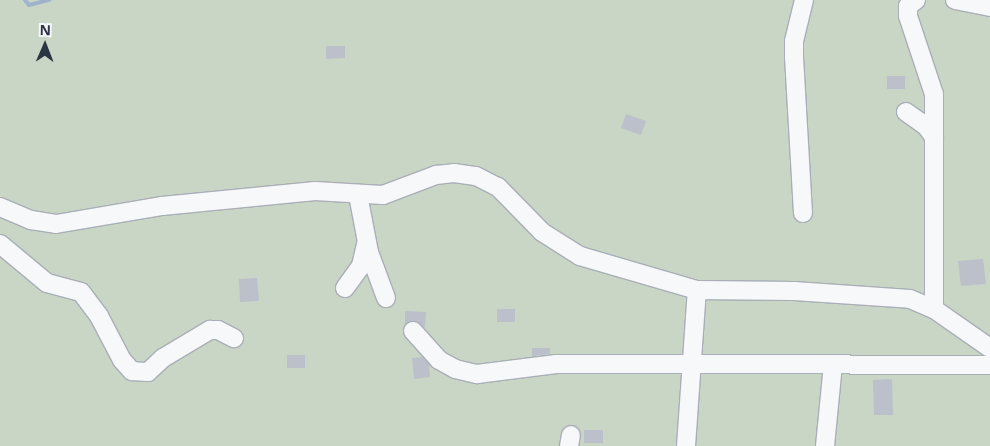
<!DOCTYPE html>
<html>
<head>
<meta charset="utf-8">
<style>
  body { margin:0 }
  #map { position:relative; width:990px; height:446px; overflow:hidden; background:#e4e7ec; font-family:"Open Sans",sans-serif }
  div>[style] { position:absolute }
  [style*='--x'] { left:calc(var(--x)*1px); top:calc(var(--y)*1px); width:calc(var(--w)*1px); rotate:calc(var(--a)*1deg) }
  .green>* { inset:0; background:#c9d6c5 }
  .stream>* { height:4px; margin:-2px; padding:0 2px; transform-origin:2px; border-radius:2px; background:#9fb4cc }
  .building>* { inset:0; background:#bbc0ca }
  .roads { filter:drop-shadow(1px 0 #a9aeb7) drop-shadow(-1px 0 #a9aeb7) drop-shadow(0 1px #a9aeb7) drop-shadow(0 -1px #a9aeb7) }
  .minor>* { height:18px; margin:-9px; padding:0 9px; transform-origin:9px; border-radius:9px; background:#f7f8fa }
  span { translate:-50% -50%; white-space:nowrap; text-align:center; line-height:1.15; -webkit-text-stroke:4px #f4f6f9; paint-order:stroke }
  .north { position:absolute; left:20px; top:20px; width:50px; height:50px; -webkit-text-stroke:4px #f4f6f9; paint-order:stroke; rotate:1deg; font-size:14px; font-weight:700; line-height:20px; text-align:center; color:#2b3445 }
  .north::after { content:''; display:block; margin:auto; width:18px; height:22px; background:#2b3445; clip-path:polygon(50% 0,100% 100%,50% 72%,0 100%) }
</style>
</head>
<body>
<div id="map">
  <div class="green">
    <i style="clip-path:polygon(0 0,990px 0,990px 446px,0 446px)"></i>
  </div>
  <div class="stream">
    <i style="--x:25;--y:0;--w:6;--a:51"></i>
    <i style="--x:29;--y:5;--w:21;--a:-14"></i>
  </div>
  <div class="building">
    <i style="clip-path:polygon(326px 46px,345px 46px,345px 58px,326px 59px)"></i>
    <i style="clip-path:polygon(887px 76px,905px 76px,905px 89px,887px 89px)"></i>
    <i style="clip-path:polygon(626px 114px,646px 121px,641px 135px,621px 128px)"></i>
    <i style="clip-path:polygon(983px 259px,986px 284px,961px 286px,958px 261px)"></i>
    <i style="clip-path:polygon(257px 278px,259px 301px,240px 302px,239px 279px)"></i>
    <i style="clip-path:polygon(497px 309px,515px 309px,515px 322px,497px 322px)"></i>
    <i style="clip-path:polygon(405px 311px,426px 312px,425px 328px,416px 321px,405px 325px)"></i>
    <i style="clip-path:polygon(532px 348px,550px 348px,550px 354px,532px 356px)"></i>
    <i style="clip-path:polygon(287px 355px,305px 355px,305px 368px,287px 368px)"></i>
    <i style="clip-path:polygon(422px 357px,429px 364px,430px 377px,414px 379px,412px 358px)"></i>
    <i style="clip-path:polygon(892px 379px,893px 415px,874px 415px,873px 380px)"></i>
    <i style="clip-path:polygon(584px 430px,603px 430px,603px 443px,584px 443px)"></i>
  </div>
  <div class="roads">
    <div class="minor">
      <i style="--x:916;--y:0;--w:10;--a:143"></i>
      <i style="--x:908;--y:6;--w:10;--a:90"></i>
      <i style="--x:908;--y:16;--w:82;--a:71.6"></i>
      <i style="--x:934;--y:94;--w:43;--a:90"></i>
      <i style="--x:955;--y:0;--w:36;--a:11"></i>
      <i style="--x:906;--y:112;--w:24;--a:35"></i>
      <i style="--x:926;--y:126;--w:14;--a:54"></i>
      <i style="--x:934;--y:137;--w:172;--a:90"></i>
      <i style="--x:358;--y:195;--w:58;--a:79.1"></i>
      <i style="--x:369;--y:252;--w:49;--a:69.7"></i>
      <i style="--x:0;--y:207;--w:34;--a:23"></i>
      <i style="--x:31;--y:220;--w:25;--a:9"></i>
      <i style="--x:56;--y:224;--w:108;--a:-9.6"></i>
      <i style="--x:162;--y:206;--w:154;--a:-5.6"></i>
      <i style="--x:315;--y:191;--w:68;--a:3.4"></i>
      <i style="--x:383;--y:195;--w:57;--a:-20.7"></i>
      <i style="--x:436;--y:175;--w:18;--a:-6"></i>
      <i style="--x:454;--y:173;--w:22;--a:8"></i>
      <i style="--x:476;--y:176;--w:25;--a:27"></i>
      <i style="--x:498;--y:187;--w:63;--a:45.6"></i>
      <i style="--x:542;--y:232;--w:45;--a:32.3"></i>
      <i style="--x:580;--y:256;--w:122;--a:16.2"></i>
      <i style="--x:697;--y:290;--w:97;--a:0.6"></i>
      <i style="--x:794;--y:291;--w:116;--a:3.9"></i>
      <i style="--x:910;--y:299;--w:26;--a:23"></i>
      <i style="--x:934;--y:309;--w:68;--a:34.9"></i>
      <i style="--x:803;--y:213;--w:156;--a:-93.3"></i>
      <i style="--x:794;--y:57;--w:16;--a:-90"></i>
      <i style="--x:794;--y:41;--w:42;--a:-76.3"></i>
      <i style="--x:0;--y:244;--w:61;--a:39.7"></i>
      <i style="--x:47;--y:283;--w:35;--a:15"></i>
      <i style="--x:81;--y:292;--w:30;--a:53"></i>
      <i style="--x:99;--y:316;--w:50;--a:62.4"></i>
      <i style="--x:122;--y:360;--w:15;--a:48"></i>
      <i style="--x:132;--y:371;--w:16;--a:4"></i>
      <i style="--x:148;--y:372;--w:21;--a:-43"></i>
      <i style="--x:163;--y:358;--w:55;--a:-30.8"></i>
      <i style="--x:210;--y:330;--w:8;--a:0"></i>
      <i style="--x:218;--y:330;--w:18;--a:27"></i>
      <i style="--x:345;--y:288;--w:27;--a:-54"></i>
      <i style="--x:361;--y:266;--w:23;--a:-77"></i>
      <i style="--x:413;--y:331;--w:39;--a:48"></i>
      <i style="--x:439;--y:360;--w:18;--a:29"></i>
      <i style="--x:455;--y:369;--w:23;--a:13"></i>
      <i style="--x:477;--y:374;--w:80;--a:-7.2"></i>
      <i style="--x:556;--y:364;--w:434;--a:0.1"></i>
      <i style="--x:569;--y:446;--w:11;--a:-80"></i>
      <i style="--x:686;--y:446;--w:156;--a:-86"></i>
      <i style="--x:825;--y:446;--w:82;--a:-84.4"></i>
    </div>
  </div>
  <div class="north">N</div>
</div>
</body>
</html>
